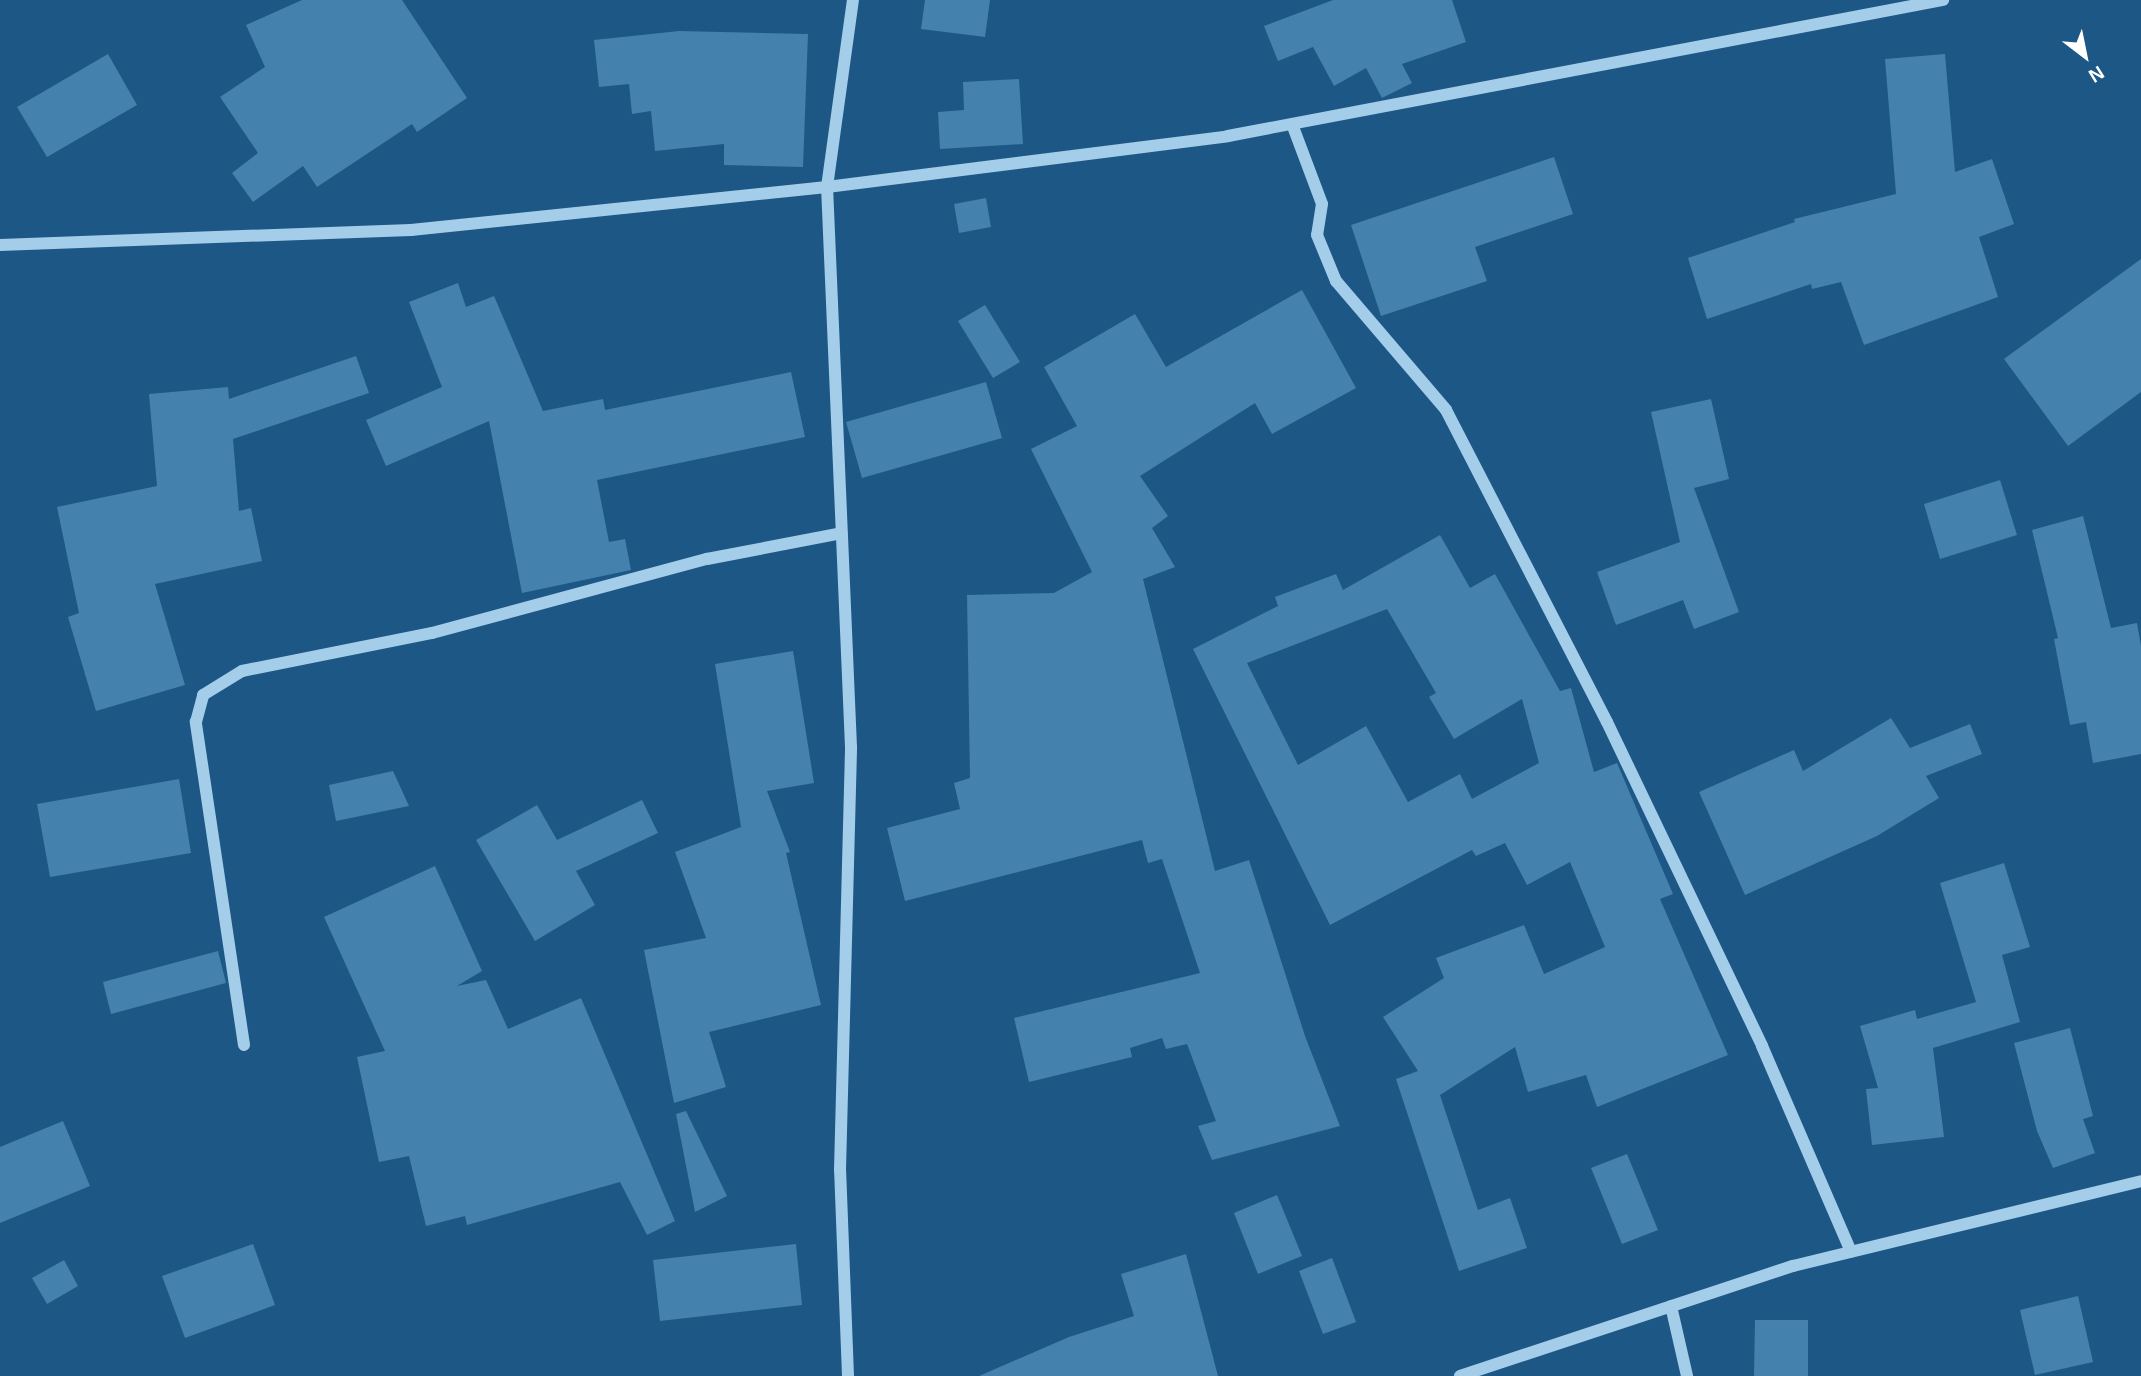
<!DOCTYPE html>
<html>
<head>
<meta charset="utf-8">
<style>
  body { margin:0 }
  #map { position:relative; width:2141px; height:1376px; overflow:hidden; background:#1d5785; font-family:Arial,sans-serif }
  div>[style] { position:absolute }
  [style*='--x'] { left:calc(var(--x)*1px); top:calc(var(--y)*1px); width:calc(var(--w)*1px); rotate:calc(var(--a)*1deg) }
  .building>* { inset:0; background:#4581ad }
  .minor>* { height:12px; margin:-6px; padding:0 6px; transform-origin:6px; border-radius:6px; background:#a4cdea }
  span { translate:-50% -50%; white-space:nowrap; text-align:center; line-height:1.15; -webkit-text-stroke:6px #1d5785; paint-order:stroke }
  .north { position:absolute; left:2050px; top:21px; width:70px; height:70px; -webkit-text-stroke:5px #1d5785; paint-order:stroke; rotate:148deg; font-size:19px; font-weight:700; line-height:28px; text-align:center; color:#fff }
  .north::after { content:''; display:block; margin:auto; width:24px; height:32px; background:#fff; clip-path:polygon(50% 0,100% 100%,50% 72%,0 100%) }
</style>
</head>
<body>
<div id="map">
  <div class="building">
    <i style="clip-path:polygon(302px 0,402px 0,467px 98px,417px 132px,412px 124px,317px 187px,303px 166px,253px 202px,232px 173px,258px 153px,220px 97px,265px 67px,246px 25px)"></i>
    <i style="clip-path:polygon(925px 0,990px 0,985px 37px,921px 29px)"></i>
    <i style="clip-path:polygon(1333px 0,1452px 0,1466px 42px,1402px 64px,1412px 83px,1382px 98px,1366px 68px,1334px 86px,1313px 47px,1278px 61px,1264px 26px)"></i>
    <i style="clip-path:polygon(679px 31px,808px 34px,803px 167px,724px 165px,724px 144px,655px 151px,651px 111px,632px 114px,629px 84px,599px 87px,594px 40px)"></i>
    <i style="clip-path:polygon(108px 54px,137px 105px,47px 157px,17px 107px)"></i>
    <i style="clip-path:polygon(1945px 54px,1955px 172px,1992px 159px,2014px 224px,1979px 237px,1998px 297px,1864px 345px,1841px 282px,1812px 289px,1811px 284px,1707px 319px,1688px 258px,1795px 222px,1794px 219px,1896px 194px,1885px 59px)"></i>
    <i style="clip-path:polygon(1019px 79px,1023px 144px,940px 149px,938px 112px,964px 110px,963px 82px)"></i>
    <i style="clip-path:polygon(1554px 157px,1573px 214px,1475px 247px,1487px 281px,1381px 316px,1351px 225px)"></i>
    <i style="clip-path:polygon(986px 198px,991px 227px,959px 233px,954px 204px)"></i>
    <i style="clip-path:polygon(2141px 259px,2141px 392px,2068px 446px,2004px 359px)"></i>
    <i style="clip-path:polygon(458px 283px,466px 307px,494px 296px,543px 411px,603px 399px,605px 410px,791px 372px,805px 437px,597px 480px,609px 542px,625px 539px,631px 570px,522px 593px,489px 421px,386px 466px,366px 420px,442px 387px,409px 302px)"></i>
    <i style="clip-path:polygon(1302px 290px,1356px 388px,1272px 434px,1255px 403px,1140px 476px,1168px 516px,1152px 528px,1175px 567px,1143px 579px,1215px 871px,1249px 860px,1305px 1036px,1340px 1126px,1212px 1160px,1198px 1126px,1216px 1121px,1187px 1044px,1166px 1049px,1162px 1038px,1130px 1048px,1132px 1057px,1029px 1082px,1014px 1018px,1200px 973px,1162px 859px,1148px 863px,1142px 840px,905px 901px,887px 828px,960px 809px,954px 783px,970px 778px,967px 595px,1054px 593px,1092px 572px,1031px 449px,1077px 426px,1044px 367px,1135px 314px,1166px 367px)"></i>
    <i style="clip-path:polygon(985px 305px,1020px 362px,993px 378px,958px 321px)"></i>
    <i style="clip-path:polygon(356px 356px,369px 393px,233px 439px,239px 511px,251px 508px,262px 561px,155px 584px,185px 685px,96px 711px,68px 617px,79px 613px,57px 507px,157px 486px,149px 394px,228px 387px,229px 399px)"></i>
    <i style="clip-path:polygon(986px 382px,1002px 438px,862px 478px,846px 422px)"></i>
    <i style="clip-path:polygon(1711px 399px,1729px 479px,1694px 488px,1739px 612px,1694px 629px,1683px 600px,1616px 625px,1597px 572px,1680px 542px,1651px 412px)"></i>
    <i style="clip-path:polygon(2000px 480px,2017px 535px,1940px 559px,1924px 504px)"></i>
    <i style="clip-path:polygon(2083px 516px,2111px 628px,2137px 623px,2141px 646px,2141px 754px,2093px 763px,2086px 722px,2070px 725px,2054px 639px,2058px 638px,2032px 530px)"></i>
    <i style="clip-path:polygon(evenodd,1440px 535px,1470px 588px,1495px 574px,1560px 691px,1571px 688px,1594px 772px,1617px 763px,1673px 894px,1660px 899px,1728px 1055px,1597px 1107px,1586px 1075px,1528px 1092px,1515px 1047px,1440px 1095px,1478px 1210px,1510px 1198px,1527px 1248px,1459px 1271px,1396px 1079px,1418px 1071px,1383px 1017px,1444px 978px,1436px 958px,1524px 925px,1544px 974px,1605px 947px,1570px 862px,1527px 885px,1505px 843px,1476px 856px,1472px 850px,1330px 925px,1193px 649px,1278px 606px,1275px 597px,1336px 574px,1343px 590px,1440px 535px,1387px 609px,1436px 693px,1429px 697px,1454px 739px,1522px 699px,1539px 763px,1472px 799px,1460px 774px,1408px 802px,1366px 726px,1298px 765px,1247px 663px,1387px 609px)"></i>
    <i style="clip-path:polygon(793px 651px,814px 783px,767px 791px,790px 852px,786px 853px,821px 1005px,709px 1032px,726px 1087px,674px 1103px,644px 950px,706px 938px,675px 852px,741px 827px,715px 664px)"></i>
    <i style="clip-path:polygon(1891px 718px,1910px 748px,1970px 724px,1982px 754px,1926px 776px,1939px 798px,1877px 836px,1745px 895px,1699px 792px,1794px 750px,1803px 771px)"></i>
    <i style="clip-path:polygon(393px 771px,409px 806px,336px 821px,329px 785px)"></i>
    <i style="clip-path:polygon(179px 779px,191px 853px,50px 877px,37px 804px)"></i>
    <i style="clip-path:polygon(642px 800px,658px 833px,576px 871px,595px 905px,535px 941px,476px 840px,537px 805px,557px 840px)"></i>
    <i style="clip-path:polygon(2004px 863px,2030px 947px,2002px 955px,2020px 1022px,1933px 1048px,1944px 1137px,1872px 1145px,1866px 1089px,1878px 1088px,1860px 1026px,1915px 1010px,1917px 1019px,1976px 1002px,1940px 883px)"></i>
    <i style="clip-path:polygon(435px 866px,482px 971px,457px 986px,486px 980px,508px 1029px,581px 998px,675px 1221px,647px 1235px,620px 1182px,467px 1225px,465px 1216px,426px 1226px,409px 1156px,379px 1162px,357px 1057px,385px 1051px,324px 917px)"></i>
    <i style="clip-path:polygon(218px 951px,226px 983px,111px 1014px,103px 982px)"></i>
    <i style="clip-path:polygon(2070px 1028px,2093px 1116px,2083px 1119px,2095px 1153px,2053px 1168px,2037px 1131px,2014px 1043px)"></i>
    <i style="clip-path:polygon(686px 1111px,727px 1196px,695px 1212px,676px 1114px)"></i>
    <i style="clip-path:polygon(63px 1121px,90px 1186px,0 1223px,0 1147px)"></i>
    <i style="clip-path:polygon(1627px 1154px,1658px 1230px,1622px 1244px,1591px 1168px)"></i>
    <i style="clip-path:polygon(1277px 1195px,1302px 1256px,1258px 1274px,1234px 1213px)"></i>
    <i style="clip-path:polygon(253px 1244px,275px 1305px,185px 1338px,162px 1276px)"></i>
    <i style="clip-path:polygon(796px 1244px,802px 1305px,660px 1321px,653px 1260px)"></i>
    <i style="clip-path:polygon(1186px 1254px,1218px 1376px,979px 1376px,1069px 1337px,1134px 1316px,1121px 1274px)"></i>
    <i style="clip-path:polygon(1332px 1258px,1356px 1322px,1323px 1334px,1299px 1271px)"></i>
    <i style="clip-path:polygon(64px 1260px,78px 1286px,47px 1304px,32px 1278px)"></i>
    <i style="clip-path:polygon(2078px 1296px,2093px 1362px,2035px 1375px,2020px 1310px)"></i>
    <i style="clip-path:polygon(1755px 1320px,1808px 1320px,1808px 1376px,1754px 1376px)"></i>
  </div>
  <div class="minor">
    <i style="--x:1292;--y:124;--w:85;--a:69.4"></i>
    <i style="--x:1322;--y:204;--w:31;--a:99"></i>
    <i style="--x:1317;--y:235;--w:50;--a:67.6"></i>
    <i style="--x:1336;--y:281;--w:170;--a:49.5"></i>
    <i style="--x:1446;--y:410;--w:351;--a:62.7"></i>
    <i style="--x:1607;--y:722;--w:359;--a:64.4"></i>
    <i style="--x:1762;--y:1046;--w:224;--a:66.6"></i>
    <i style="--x:0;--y:245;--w:411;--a:-2.1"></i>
    <i style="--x:411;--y:230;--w:418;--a:-5.9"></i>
    <i style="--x:827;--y:187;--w:404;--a:-7.2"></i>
    <i style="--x:1228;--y:136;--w:728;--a:-10.77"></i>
    <i style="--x:244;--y:1045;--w:327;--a:-98.5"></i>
    <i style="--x:196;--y:722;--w:28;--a:-75"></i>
    <i style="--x:203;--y:695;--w:46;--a:-31.6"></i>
    <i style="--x:242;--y:671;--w:194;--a:-11.3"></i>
    <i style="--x:432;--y:633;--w:285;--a:-15.1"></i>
    <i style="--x:707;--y:559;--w:137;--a:-10.9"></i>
    <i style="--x:1671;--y:1306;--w:72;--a:77.1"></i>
    <i style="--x:848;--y:1376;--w:206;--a:-92.2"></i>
    <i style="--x:840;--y:1170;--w:423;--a:-88.5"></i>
    <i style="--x:851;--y:747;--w:561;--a:-92.45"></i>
    <i style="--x:827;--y:187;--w:189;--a:-82.1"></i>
    <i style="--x:1460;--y:1376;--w:351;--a:-18.3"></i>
    <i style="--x:1793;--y:1266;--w:358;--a:-13.7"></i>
  </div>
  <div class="north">N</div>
</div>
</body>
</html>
